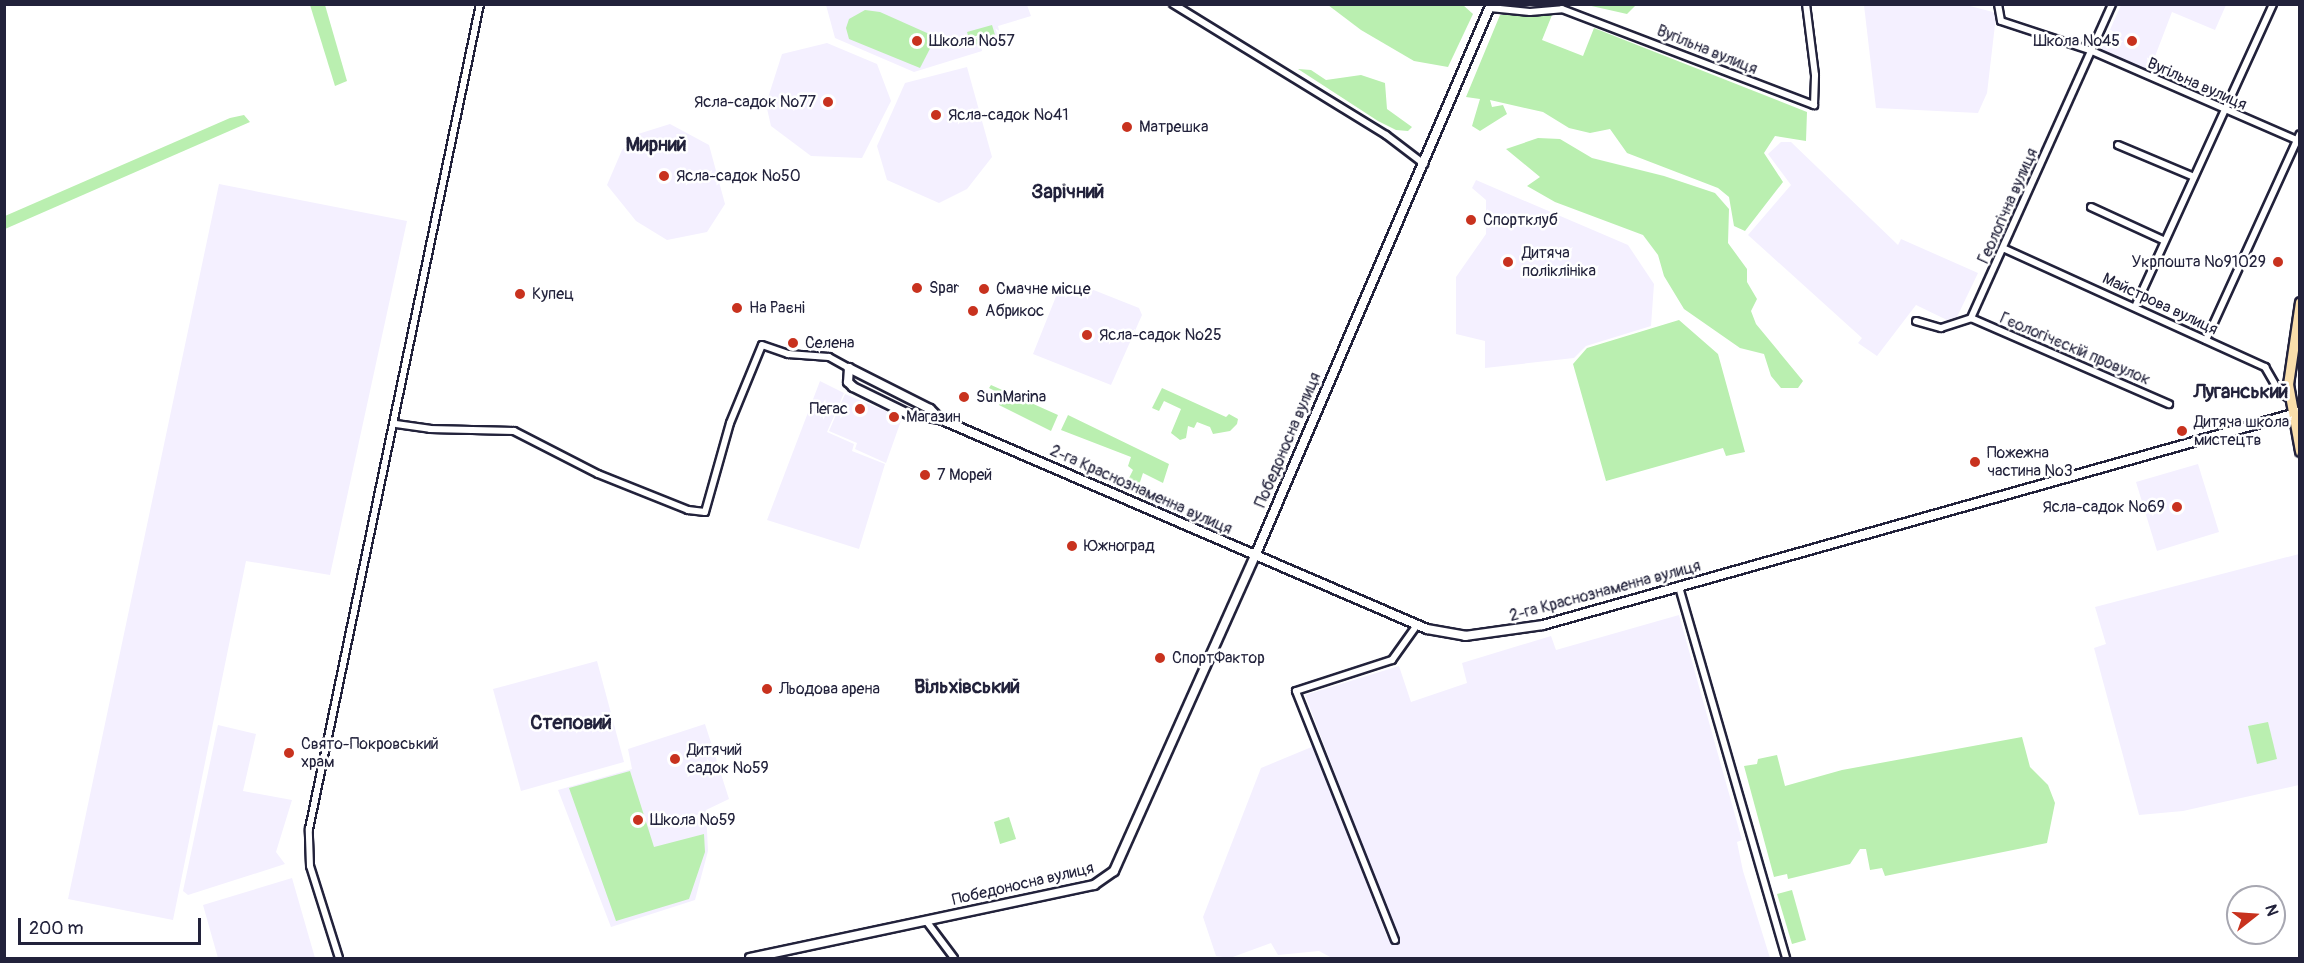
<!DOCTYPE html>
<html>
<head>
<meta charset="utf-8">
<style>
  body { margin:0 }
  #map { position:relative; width:2304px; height:963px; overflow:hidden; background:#fff; font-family:Pangolin,sans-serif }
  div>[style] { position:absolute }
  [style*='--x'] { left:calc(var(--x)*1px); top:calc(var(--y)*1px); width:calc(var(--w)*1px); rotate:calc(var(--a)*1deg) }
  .built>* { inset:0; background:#f4f0ff }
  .green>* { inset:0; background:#baefb0 }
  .roads { filter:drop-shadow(2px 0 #22223b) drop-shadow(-2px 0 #22223b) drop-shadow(0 2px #22223b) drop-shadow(0 -2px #22223b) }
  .street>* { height:6px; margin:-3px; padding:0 3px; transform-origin:3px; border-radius:3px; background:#fff }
  .secondary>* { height:8px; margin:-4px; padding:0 4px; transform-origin:4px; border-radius:4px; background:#fff }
  .primary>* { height:9px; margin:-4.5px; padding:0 4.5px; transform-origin:4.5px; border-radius:4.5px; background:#f9deab }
  .dots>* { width:16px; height:16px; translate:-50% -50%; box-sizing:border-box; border:3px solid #fff; border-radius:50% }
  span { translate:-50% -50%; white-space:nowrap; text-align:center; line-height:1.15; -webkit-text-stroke:5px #fff; paint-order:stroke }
  .poi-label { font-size:16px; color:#22223b }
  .left { translate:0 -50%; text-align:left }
  .right { translate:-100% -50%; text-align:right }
  .street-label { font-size:16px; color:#22223b }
  .quarter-label { font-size:20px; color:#22223b; font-weight:700 }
  .frame { position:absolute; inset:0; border:6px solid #22223b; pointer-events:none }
  .north { position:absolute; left:2226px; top:885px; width:60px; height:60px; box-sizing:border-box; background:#fff; border:2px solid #a7a7b1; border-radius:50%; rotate:73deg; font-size:16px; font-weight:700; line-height:24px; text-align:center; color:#22223b }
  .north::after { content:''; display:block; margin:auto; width:21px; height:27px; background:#c8321e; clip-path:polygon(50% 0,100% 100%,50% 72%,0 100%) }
  .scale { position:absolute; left:18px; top:918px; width:183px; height:27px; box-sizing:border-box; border:3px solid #22223b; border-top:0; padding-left:8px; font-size:18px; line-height:21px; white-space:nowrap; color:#22223b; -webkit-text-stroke:4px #fff; paint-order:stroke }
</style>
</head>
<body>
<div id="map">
  <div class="built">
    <i style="clip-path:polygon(826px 5px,1027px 5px,1031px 16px,998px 26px,1001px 38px,981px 45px,982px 51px,914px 72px,835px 38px)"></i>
    <i style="clip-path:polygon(1864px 5px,1966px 5px,1993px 12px,1996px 16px,1987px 93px,1978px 113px,1876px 108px)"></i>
    <i style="clip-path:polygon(2121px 5px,2226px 5px,2215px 30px,2172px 12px,2149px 72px,2100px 52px)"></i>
    <i style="clip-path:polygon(827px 43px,877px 64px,891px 101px,862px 158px,811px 156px,771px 126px,766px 104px,782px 54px)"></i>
    <i style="clip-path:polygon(967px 67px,992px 157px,967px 189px,939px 203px,887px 180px,877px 146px,905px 83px)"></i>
    <i style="clip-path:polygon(670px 124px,709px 145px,725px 204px,707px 232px,667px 240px,636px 221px,607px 185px,622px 150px,638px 134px)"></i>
    <i style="clip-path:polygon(1781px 142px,1791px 142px,1898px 245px,1901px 239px,1978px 273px,1957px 317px,1947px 320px,1916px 305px,1877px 356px,1858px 343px,1862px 338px,1748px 235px,1791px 185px,1768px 154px)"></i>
    <i style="clip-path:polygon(1476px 180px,1628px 245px,1654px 284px,1651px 326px,1586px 346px,1574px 358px,1485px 368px,1485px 341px,1456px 334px,1456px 277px,1486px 234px,1486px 200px,1472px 188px)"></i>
    <i style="clip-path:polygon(219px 184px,407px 221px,330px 575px,246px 561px,173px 920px,68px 899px)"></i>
    <i style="clip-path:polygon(1081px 285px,1139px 308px,1142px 315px,1111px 385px,1033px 354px,1059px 289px)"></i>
    <i style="clip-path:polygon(820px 381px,844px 393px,827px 432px,854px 444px,852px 451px,885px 464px,859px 549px,767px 520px)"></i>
    <i style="clip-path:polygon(845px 394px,902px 418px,886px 463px,855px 449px,857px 443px,829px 431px)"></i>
    <i style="clip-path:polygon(2198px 464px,2219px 532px,2157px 551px,2136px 482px)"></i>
    <i style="clip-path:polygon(2299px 554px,2299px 785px,2183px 811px,2139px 815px,2094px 648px,2106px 644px,2095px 607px)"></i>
    <i style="clip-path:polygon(1679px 615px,1742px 840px,1737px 842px,1743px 871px,1770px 958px,1332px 958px,1319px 951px,1278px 955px,1271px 943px,1230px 958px,1216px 956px,1203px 917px,1261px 768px,1314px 746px,1387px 937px,1396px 933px,1305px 695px,1399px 666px,1411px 702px,1467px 683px,1462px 663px,1551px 636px,1556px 650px)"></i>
    <i style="clip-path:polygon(597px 661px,624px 762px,521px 791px,493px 689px)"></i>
    <i style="clip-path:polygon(705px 724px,729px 799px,706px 810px,708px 851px,695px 900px,611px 927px,558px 790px,632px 769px,628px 749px)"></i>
    <i style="clip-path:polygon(218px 725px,256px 734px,243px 791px,292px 800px,276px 852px,285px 864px,188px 895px,183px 891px)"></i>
    <i style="clip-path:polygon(292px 878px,315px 958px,218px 958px,203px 905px)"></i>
  </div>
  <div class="green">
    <i style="clip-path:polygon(310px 5px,325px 5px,347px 81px,335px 86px)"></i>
    <i style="clip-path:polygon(1328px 5px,1463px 5px,1473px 14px,1448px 67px,1414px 61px,1361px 30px)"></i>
    <i style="clip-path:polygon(1587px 5px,1636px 5px,1627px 14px)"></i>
    <i style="clip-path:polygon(865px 10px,880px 12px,936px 37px,920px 68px,849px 39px,846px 28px,849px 19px)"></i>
    <i style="clip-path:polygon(1500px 15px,1552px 15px,1542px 40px,1583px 56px,1594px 28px,1807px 112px,1806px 141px,1775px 136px,1764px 153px,1783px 182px,1745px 231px,1734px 226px,1729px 197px,1718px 188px,1627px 153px,1610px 129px,1590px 133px,1569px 128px,1543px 112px,1490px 100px,1492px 107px,1503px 105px,1507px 114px,1480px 131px,1472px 126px,1480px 99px,1466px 97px)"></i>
    <i style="clip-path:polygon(992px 25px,996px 38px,971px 46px,967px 32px)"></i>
    <i style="clip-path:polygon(1298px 69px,1311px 70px,1326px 80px,1361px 75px,1385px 83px,1387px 109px,1412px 127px,1408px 131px,1396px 130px,1378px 121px)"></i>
    <i style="clip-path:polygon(244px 115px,250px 122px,5px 229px,5px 216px,230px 118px)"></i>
    <i style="clip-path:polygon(1538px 138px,1560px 139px,1592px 158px,1664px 176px,1715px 193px,1729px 209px,1728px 243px,1747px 269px,1747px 282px,1757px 299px,1751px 311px,1756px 324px,1803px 381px,1798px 388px,1781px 388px,1771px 376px,1764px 354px,1740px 348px,1684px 309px,1664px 276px,1658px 255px,1643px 235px,1555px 202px,1527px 186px,1540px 177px,1506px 149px)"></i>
    <i style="clip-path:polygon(1679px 320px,1718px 354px,1745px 452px,1726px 456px,1723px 448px,1606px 481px,1573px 364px,1587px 348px)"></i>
    <i style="clip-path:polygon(991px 385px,1058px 415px,1051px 431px,999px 405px,1003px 395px,989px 388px)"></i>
    <i style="clip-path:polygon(1162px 388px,1226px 417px,1229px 414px,1238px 419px,1237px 424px,1230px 431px,1213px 434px,1210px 427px,1197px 422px,1194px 428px,1188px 426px,1186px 438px,1180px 440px,1171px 433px,1181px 409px,1164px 401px,1159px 411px,1152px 408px)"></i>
    <i style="clip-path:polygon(1068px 415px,1169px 464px,1163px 483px,1143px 473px,1139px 485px,1132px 486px,1127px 482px,1133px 470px,1128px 466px,1131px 457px,1061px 430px)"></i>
    <i style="clip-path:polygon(2268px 722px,2277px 759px,2257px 764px,2248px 726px)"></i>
    <i style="clip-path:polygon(2022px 737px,2030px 767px,2048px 785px,2055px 803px,2047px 843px,1885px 876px,1882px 868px,1870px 870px,1866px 849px,1860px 849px,1850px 864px,1788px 879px,1787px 874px,1774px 877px,1744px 766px,1757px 764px,1758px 759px,1777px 755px,1785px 786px,1842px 770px)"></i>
    <i style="clip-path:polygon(630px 771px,654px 847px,704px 834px,705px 852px,689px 899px,616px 921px,569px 788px)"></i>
    <i style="clip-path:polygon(1009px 817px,1016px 839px,1000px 844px,994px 822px)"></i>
    <i style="clip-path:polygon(1792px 890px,1806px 940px,1792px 944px,1777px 894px)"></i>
  </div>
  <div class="roads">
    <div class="street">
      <i style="--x:1173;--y:4;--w:250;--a:31.6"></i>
      <i style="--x:1386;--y:135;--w:48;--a:37.3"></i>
      <i style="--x:1998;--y:4;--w:17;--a:80"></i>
      <i style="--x:2001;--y:21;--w:96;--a:18.2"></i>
      <i style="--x:2092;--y:51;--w:223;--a:23.5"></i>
      <i style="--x:1490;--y:8;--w:40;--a:5.7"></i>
      <i style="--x:1530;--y:12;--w:32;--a:-5"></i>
      <i style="--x:1562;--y:9;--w:270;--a:20.9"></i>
      <i style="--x:1814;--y:105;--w:30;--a:-88"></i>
      <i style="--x:1815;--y:75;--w:72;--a:-97.2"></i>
      <i style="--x:2118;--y:145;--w:82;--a:22.8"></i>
      <i style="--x:2091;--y:207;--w:81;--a:24.7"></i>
      <i style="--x:2005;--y:249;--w:286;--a:24.4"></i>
      <i style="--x:2265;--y:367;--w:28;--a:60"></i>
      <i style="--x:2279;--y:391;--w:14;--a:36"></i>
      <i style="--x:2135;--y:307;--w:333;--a:-65.5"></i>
      <i style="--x:1971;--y:318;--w:216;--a:23.5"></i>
      <i style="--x:1916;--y:321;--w:26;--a:16"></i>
      <i style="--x:1941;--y:328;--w:32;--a:-18"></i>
      <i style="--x:1971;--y:318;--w:344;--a:-65.8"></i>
      <i style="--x:2206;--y:340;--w:226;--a:-65.5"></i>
      <i style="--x:396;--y:424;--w:34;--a:8"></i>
      <i style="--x:430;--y:429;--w:84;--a:1.4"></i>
      <i style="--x:514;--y:431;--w:94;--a:27.1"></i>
      <i style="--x:598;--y:474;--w:97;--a:21.8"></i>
      <i style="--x:688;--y:510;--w:17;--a:7"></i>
      <i style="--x:705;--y:512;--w:92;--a:-74.3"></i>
      <i style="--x:730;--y:423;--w:84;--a:-67.7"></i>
      <i style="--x:762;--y:345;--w:28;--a:19"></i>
      <i style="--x:788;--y:354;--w:41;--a:4.2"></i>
      <i style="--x:829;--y:357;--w:23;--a:29"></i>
      <i style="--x:1679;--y:587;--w:386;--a:73.9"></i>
      <i style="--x:927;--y:922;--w:45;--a:53.1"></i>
      <i style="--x:1395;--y:940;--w:268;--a:-111.7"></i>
      <i style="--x:1296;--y:691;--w:101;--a:-17.9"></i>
      <i style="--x:1392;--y:660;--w:43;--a:-54.5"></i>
      <i style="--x:339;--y:958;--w:96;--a:-107.5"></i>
      <i style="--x:310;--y:866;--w:37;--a:-92"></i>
      <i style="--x:309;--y:829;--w:843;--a:-78.29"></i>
    </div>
    <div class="secondary">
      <i style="--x:940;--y:419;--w:14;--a:-135"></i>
      <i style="--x:930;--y:409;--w:91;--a:-153.2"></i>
      <i style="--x:849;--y:368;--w:14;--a:94"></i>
      <i style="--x:848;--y:382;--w:7;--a:45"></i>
      <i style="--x:853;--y:387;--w:61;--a:26.1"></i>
      <i style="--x:908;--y:414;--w:32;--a:9"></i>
      <i style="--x:940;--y:419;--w:530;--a:23.33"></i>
      <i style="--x:1427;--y:629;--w:39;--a:10"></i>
      <i style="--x:1465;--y:636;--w:79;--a:-8"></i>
      <i style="--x:1543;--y:625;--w:786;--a:-15.72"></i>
      <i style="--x:750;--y:958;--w:352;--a:-12"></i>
      <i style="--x:1094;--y:885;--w:24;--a:-35"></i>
      <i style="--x:1114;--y:871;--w:345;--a:-65.9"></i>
      <i style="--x:1255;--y:556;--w:600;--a:-66.85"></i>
    </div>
    <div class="primary">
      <i style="--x:2300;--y:302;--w:83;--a:98.3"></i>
      <i style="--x:2288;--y:384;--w:68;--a:79.8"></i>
    </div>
  </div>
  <div class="dots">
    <i style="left:917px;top:41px;background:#c8321e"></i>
    <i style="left:2132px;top:41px;background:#c8321e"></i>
    <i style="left:828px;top:102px;background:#c8321e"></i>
    <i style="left:936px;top:115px;background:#c8321e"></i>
    <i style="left:1127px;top:127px;background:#c8321e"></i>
    <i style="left:664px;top:176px;background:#c8321e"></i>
    <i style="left:1471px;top:220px;background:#c8321e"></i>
    <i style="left:1508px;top:262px;background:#c8321e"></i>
    <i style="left:2278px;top:262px;background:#c8321e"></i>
    <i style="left:917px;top:288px;background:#c8321e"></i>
    <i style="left:984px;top:289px;background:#c8321e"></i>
    <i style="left:520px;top:294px;background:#c8321e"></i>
    <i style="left:737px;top:308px;background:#c8321e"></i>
    <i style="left:973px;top:311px;background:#c8321e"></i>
    <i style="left:1087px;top:335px;background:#c8321e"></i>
    <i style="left:793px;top:343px;background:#c8321e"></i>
    <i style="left:964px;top:397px;background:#c8321e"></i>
    <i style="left:860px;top:409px;background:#c8321e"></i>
    <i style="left:894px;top:417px;background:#c8321e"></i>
    <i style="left:2182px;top:431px;background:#c8321e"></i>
    <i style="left:1975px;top:462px;background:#c8321e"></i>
    <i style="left:925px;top:475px;background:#c8321e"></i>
    <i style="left:2177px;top:507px;background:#c8321e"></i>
    <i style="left:1072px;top:546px;background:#c8321e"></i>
    <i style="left:1160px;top:658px;background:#c8321e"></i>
    <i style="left:767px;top:689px;background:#c8321e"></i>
    <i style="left:289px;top:753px;background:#c8321e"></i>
    <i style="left:675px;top:759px;background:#c8321e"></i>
    <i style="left:638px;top:820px;background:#c8321e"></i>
  </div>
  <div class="poi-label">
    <span class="left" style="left:929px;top:41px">Школа №57</span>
    <span class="right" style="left:2120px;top:41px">Школа №45</span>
    <span class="right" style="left:816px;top:102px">Ясла-садок №77</span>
    <span class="left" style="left:948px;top:115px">Ясла-садок №41</span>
    <span class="left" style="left:1139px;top:127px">Матрешка</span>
    <span class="left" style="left:676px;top:176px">Ясла-садок №50</span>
    <span class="left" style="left:1483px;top:220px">Спортклуб</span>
    <span class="left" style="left:1522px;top:262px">Дитяча<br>поліклініка</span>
    <span class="right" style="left:2266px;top:262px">Укрпошта №91029</span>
    <span class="left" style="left:929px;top:288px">Spar</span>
    <span class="left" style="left:996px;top:289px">Смачне місце</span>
    <span class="left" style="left:532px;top:294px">Купец</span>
    <span class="left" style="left:749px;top:308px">На Раєні</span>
    <span class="left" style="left:985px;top:311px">Абрикос</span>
    <span class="left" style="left:1099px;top:335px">Ясла-садок №25</span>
    <span class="left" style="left:805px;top:343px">Селена</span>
    <span class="left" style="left:976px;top:397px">SunMarina</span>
    <span class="right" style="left:848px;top:409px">Пегас</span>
    <span class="left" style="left:906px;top:417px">Магазин</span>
    <span class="left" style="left:2194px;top:431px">Дитяча школа<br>мистецтв</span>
    <span class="left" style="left:1987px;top:462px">Пожежна<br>частина №3</span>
    <span class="left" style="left:937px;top:475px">7 Морей</span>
    <span class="right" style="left:2165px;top:507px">Ясла-садок №69</span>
    <span class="left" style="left:1084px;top:546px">Южноград</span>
    <span class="left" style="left:1172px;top:658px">СпортФактор</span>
    <span class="left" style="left:779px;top:689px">Льодова арена</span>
    <span class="left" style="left:301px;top:753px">Свято-Покровський<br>храм</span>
    <span class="left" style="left:687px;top:759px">Дитячий<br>садок №59</span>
    <span class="left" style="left:650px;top:820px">Школа №59</span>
  </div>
  <div class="street-label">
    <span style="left:1707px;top:50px;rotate:22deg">Вугільна вулиця</span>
    <span style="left:2197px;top:84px;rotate:24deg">Вугільна вулиця</span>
    <span style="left:2008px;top:206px;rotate:-66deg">Геологічна вулиця</span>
    <span style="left:2160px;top:304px;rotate:25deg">Майстрова вулиця</span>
    <span style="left:2075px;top:349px;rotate:23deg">Гєологічєскій провулок</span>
    <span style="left:1288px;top:440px;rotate:-67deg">Победоносна вулиця</span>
    <span style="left:1141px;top:490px;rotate:24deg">2-га Краснознаменна вулиця</span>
    <span style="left:1605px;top:591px;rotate:-15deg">2-га Краснознаменна вулиця</span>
    <span style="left:1023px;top:884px;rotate:-13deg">Победоносна вулиця</span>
  </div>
  <div class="quarter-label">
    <span style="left:656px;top:144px">Мирний</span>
    <span style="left:1068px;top:191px">Зарічний</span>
    <span style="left:2241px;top:391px">Луганський</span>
    <span style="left:967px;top:686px">Вільхівський</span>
    <span style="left:571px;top:722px">Степовий</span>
  </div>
  <div class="frame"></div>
  <div class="north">N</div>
  <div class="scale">200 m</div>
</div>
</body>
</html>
